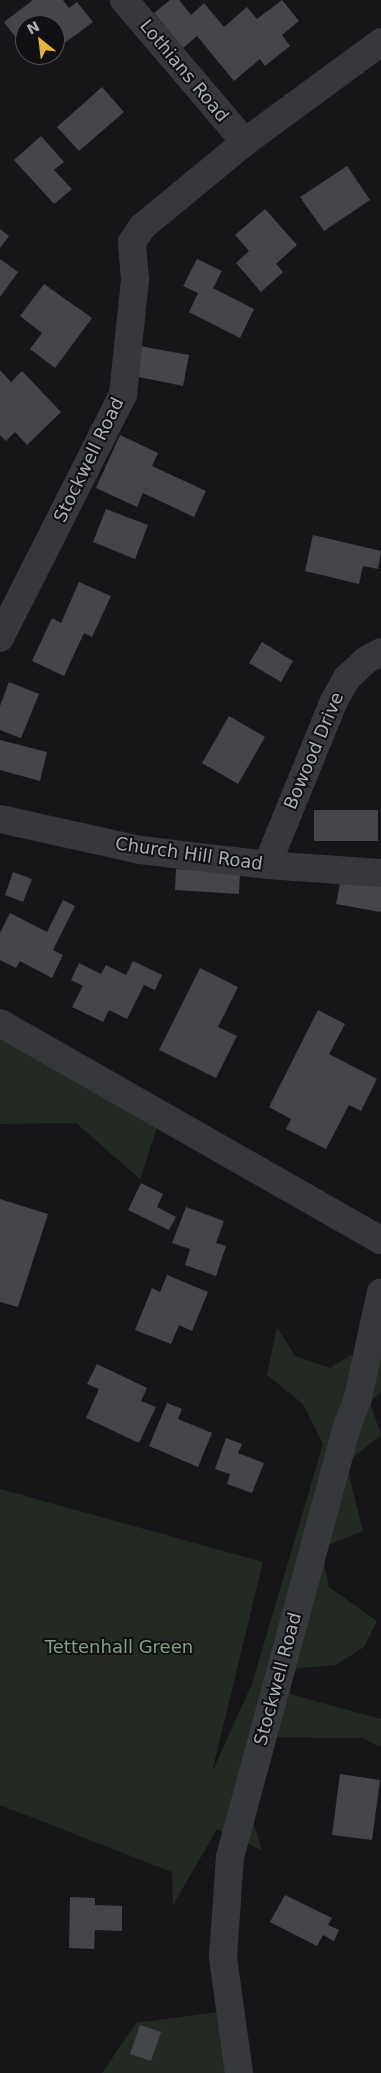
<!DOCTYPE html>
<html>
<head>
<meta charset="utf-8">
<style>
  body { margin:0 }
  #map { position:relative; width:381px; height:2073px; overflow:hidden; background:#161618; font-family:"DejaVu Sans",sans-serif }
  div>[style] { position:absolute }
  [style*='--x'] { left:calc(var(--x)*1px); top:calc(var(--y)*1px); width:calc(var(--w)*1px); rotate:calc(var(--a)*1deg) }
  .green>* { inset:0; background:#232a24 }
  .building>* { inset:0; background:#45464a }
  .minor>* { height:28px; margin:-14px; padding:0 14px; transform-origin:14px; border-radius:14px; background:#37383c }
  span { translate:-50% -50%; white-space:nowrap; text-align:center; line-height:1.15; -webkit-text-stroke:4px #111113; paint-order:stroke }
  .street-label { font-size:18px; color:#a9adb6 }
  .park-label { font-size:18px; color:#82a085 }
  .north { position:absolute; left:15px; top:15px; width:50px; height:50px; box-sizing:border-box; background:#111113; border:1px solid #4e4f54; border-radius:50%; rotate:331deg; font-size:14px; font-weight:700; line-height:20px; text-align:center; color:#a9adb6 }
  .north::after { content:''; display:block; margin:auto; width:18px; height:22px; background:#e1b445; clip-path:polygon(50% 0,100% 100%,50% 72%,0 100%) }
</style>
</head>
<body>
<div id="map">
  <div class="green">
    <i style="clip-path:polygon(0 1025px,160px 1118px,140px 1179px,76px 1123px,0 1124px)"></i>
    <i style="clip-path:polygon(277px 1327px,295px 1356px,330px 1368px,350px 1355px,381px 1361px,381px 1392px,370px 1402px,381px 1435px,346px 1463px,363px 1531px,321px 1548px,329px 1587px,377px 1621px,364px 1647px,336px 1665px,291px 1669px,290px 1694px,381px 1719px,381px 1747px,362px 1738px,271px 1737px,245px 1797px,262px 1850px,217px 1829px,173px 1905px,172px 1872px,0 1805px,0 1489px,263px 1562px,212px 1772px,252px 1684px,323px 1444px,303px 1404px,267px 1375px)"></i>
    <i style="clip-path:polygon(226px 2011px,232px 2073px,102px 2073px,136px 2023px)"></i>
  </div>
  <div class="building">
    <i style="clip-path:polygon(33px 0,63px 0,69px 8px,77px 2px,93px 22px,55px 50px,55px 25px,25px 25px,25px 37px,19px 42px,4px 22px)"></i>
    <i style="clip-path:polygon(170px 0,179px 0,191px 15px,204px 3px,224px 27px,247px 7px,257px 19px,282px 0,299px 21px,282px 35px,290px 46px,265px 66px,260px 59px,234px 81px,197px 36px,183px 48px,154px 13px)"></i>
    <i style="clip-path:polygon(102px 87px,124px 112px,79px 151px,57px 127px)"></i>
    <i style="clip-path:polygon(41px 136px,64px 162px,54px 170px,72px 189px,54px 204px,14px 160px)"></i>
    <i style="clip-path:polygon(347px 166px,370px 200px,324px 231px,300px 197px)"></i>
    <i style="clip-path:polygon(265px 209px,297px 245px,276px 264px,283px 272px,261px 292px,236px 263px,249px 251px,235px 235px)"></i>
    <i style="clip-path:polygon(0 229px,9px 236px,0 248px)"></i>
    <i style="clip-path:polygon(0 259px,18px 272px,0 297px)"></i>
    <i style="clip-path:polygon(197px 259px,222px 271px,213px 288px,254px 309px,240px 338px,189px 312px,198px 293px,183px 286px)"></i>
    <i style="clip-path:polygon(44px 284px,92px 318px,55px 368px,30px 349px,42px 333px,20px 316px)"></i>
    <i style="clip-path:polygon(140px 346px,189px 355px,183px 386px,134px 376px)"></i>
    <i style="clip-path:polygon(0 370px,11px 382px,22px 371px,61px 412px,27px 445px,15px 432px,6px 441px,0 435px)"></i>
    <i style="clip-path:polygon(120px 435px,158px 453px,152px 466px,206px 491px,194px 517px,143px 493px,137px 507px,96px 488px)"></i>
    <i style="clip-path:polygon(106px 509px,148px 525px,135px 559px,93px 542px)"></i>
    <i style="clip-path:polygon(313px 535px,381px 551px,378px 569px,363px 566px,359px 584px,305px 571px)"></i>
    <i style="clip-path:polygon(79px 582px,111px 596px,92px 637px,84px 633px,64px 676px,32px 661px,52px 618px,61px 623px)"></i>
    <i style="clip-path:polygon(262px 642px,293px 661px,281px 682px,249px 663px)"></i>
    <i style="clip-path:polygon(9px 682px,39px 694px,21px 738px,0 730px,0 706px)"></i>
    <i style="clip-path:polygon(229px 716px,265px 737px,238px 784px,202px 763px)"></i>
    <i style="clip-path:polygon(0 740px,47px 752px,40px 781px,0 770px)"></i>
    <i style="clip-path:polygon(314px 810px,378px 810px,378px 841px,314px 841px)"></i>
    <i style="clip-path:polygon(176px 869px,240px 873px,239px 894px,175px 890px)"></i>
    <i style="clip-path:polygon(13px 872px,32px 879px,23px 902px,5px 895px)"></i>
    <i style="clip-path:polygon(342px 873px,381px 881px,381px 912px,336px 904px)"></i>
    <i style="clip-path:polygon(63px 900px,75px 906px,53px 950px,63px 955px,52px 978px,20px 961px,16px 968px,0 960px,0 933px,10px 913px,47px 932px)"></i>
    <i style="clip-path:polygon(133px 961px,162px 975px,155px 990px,144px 985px,127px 1019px,109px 1010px,103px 1022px,72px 1007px,83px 986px,71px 980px,79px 963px,101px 974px,106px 965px,126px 975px)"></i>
    <i style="clip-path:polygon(200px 968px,238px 987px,218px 1027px,237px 1036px,216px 1078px,159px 1050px)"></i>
    <i style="clip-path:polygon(318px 1010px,345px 1024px,329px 1054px,377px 1079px,361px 1111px,349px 1105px,326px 1149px,286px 1129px,291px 1119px,269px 1107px)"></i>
    <i style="clip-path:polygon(141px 1183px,163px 1194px,157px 1207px,176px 1217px,169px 1230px,128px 1210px)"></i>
    <i style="clip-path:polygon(0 1199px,48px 1214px,18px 1307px,0 1302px)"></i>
    <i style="clip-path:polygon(186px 1207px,224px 1221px,216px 1243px,226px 1246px,216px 1276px,185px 1265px,190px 1249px,172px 1243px)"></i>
    <i style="clip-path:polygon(167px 1275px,208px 1292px,192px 1331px,179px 1325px,171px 1344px,135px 1330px,152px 1288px,160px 1292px)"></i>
    <i style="clip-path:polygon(97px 1364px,147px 1388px,141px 1401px,156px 1407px,139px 1443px,86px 1418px,99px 1389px,87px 1384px)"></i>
    <i style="clip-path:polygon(167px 1403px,182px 1409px,178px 1419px,212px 1433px,198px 1467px,149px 1446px)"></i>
    <i style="clip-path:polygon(226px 1438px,242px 1444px,238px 1453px,264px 1463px,252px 1493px,227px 1484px,230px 1474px,215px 1469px)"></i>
    <i style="clip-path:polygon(340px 1774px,380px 1780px,372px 1840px,332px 1835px)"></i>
    <i style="clip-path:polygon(285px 1895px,332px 1918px,328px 1925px,339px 1930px,334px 1941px,323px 1935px,317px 1946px,270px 1922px)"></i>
    <i style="clip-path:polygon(70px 1897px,95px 1898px,95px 1905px,122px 1906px,122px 1931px,95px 1930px,94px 1949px,69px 1948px)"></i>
    <i style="clip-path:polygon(140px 2025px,161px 2032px,151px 2061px,130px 2054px)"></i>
  </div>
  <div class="minor">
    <i style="--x:124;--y:0;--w:187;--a:49.6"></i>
    <i style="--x:0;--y:638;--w:273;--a:-63.2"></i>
    <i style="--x:123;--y:394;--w:116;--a:-84"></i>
    <i style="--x:135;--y:279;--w:37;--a:-95"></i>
    <i style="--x:132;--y:242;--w:18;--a:-56"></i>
    <i style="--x:142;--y:227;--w:134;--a:-39.5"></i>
    <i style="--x:245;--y:142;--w:169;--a:-36.3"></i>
    <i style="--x:0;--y:819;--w:143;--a:12.5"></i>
    <i style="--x:140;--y:850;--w:128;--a:6.7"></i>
    <i style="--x:267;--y:865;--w:114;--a:4"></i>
    <i style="--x:267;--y:865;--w:175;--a:-67.8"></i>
    <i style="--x:333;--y:703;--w:29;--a:-61"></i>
    <i style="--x:347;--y:678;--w:26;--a:-43"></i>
    <i style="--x:366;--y:660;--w:17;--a:-28"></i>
    <i style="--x:0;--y:1023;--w:438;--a:29.7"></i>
    <i style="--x:239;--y:2073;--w:117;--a:-97.9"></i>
    <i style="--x:223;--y:1957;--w:100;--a:-86"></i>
    <i style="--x:230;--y:1857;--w:443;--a:-74.8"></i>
    <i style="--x:346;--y:1429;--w:33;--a:-69"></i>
    <i style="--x:358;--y:1398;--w:108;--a:-77.8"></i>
  </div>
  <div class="street-label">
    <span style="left:184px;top:71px;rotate:50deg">Lothians Road</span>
    <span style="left:89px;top:460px;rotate:-64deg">Stockwell Road</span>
    <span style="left:314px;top:751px;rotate:-67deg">Bowood Drive</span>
    <span style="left:189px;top:854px;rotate:8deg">Church Hill Road</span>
    <span style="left:278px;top:1679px;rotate:-75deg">Stockwell Road</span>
  </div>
  <div class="park-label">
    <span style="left:119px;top:1647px">Tettenhall Green</span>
  </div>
  <div class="north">N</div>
</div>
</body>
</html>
